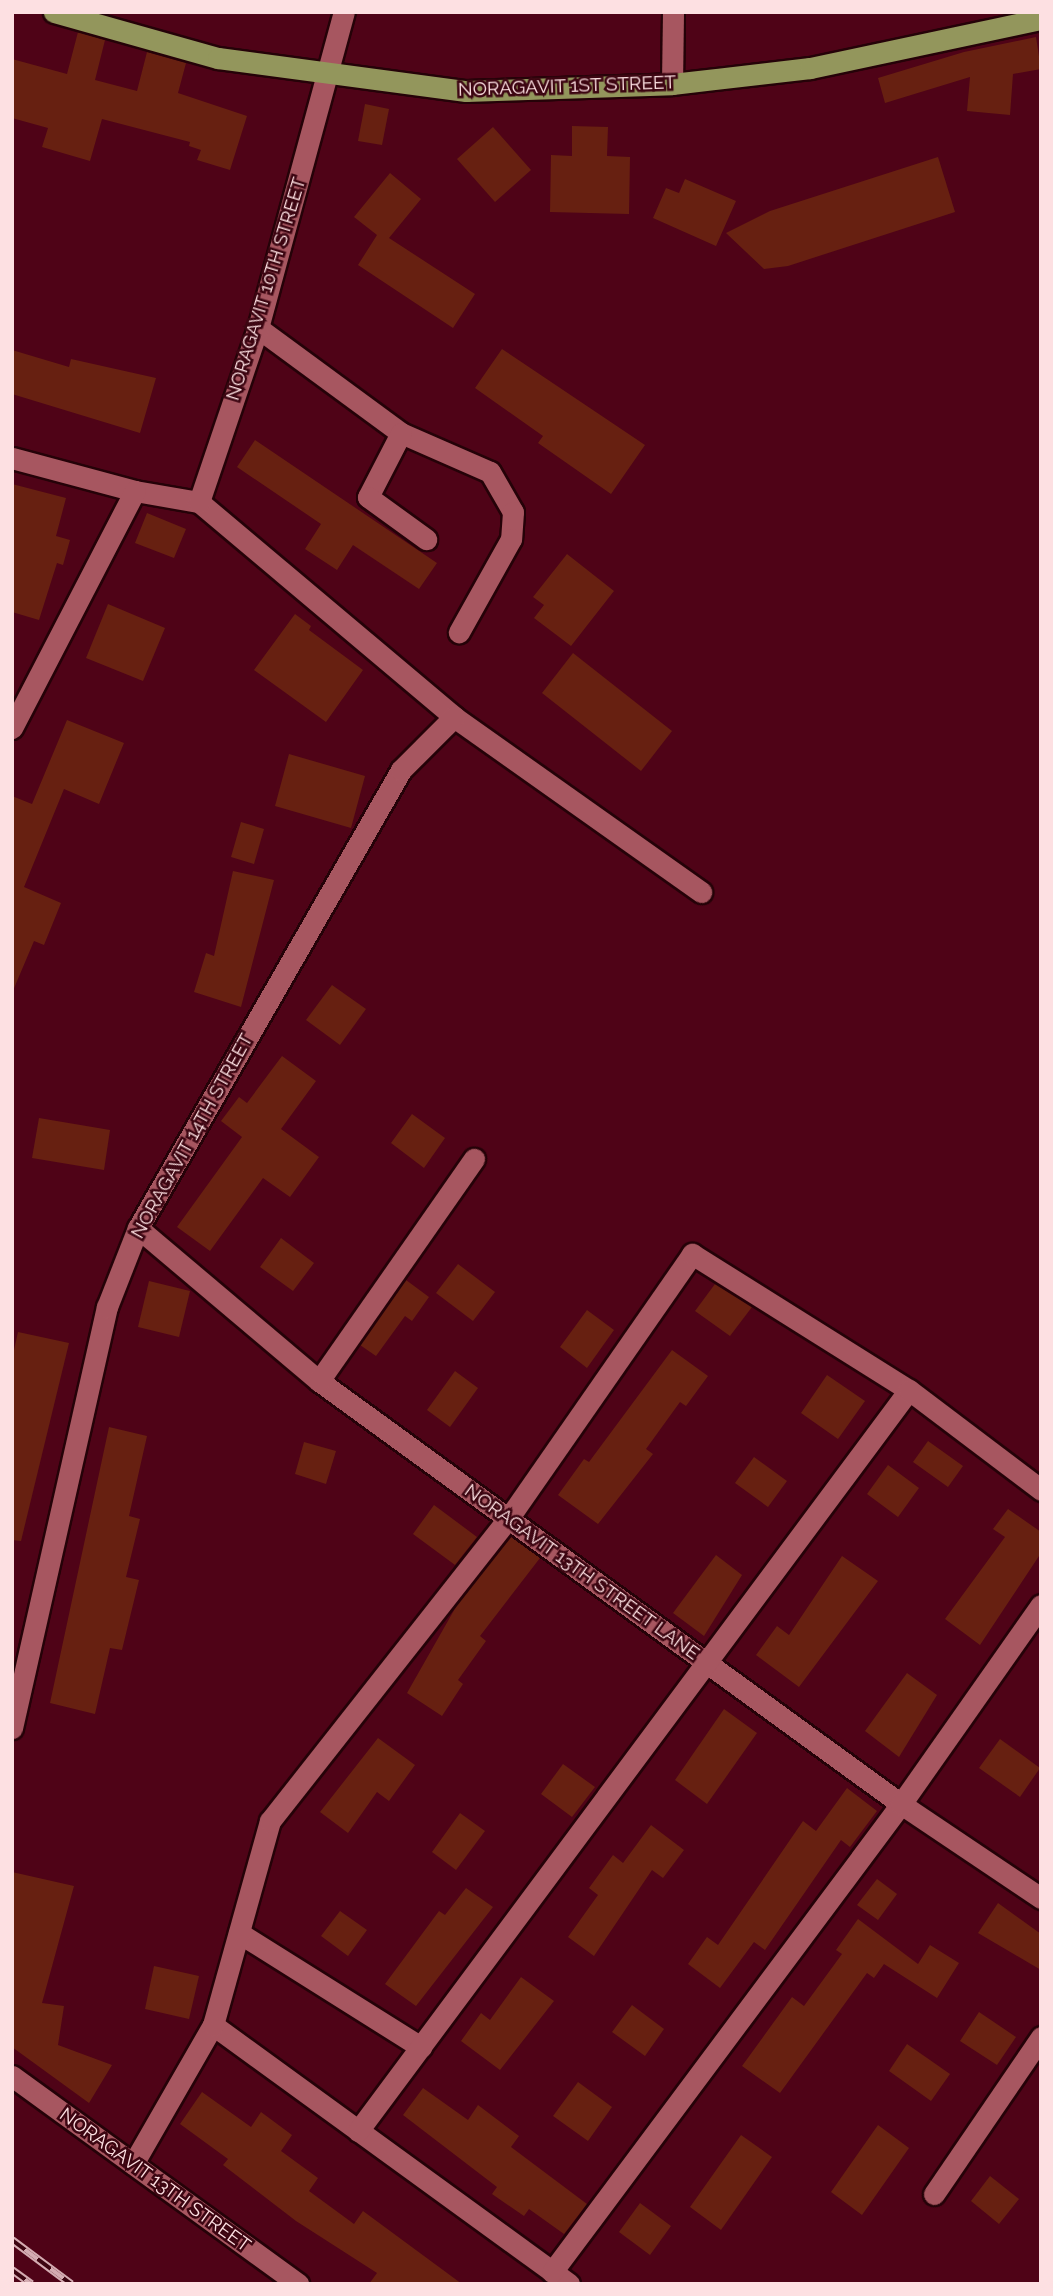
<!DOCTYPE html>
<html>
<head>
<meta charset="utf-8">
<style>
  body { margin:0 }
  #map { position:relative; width:1053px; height:2296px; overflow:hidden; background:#4f0317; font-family:Raleway,sans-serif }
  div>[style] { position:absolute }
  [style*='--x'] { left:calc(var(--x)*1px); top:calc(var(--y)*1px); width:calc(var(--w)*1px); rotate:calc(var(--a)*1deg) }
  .building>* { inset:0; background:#672011 }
  .roads { filter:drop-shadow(2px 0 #250208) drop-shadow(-2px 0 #250208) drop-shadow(0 2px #250208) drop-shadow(0 -2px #250208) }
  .minor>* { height:21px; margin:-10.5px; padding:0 10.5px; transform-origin:10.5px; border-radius:10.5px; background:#a75660 }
  .major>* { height:21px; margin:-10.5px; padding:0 10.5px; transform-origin:10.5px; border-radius:10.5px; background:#93965c }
  .rail>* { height:8px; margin-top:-4px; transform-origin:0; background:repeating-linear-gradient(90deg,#3c0511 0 16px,#d4acb2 0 32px); box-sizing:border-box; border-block:2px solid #d4acb2 }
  span { translate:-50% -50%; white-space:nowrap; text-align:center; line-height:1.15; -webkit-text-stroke:5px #3c0511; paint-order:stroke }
  .street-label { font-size:19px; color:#fde0e2 }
  .frame { position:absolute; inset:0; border:14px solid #fde0e2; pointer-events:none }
</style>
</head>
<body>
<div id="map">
  <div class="building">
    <i style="clip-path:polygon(78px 32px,105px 40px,95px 80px,137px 91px,147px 52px,186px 63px,178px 93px,247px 116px,230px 170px,197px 160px,201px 150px,189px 146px,190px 142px,102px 119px,90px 161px,42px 147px,48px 128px,12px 118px,12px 59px,67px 74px)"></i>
    <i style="clip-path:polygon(1036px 37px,1041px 69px,1013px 74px,1010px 115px,967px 111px,970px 77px,885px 103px,878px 78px,964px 52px)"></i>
    <i style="clip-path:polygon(365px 104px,389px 109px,382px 145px,358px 141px)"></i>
    <i style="clip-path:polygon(572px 126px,608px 127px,607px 156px,630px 157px,629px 214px,550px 212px,551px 155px,572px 156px)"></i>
    <i style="clip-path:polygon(493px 127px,531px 170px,495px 202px,457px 159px)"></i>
    <i style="clip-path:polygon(938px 157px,955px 212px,788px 266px,764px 269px,726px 233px,770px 211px)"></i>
    <i style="clip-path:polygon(390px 173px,421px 199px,389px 238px,475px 294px,453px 328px,358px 265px,377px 235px,354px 217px)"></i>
    <i style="clip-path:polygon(685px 179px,736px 201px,716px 246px,653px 218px,666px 188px,679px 193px)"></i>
    <i style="clip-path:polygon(502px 349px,645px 445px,611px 494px,538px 443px,543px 436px,475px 388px)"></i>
    <i style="clip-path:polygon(12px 350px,69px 367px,71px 359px,156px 378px,140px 433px,12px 394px)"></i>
    <i style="clip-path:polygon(255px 440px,437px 563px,419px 589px,353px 545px,337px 570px,305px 549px,321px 524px,237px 467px)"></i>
    <i style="clip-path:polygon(12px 484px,66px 498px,56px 536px,70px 540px,63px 565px,57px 563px,39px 620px,12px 612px)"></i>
    <i style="clip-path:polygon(147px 513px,186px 529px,174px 558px,135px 543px)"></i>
    <i style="clip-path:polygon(567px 554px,614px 591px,571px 646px,534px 618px,544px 605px,533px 597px)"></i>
    <i style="clip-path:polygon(108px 604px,165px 628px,143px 681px,86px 658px)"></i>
    <i style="clip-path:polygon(295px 614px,311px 626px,309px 630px,363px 670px,326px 722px,254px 670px)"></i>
    <i style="clip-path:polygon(573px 653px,672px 731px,641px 771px,542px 693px)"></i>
    <i style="clip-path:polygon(67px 720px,124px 743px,99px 804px,64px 789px,24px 887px,61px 903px,44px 945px,34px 941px,12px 993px,12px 796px,32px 804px)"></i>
    <i style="clip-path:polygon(289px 754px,365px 776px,351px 828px,275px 806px)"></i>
    <i style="clip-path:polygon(241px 822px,264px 829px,254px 864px,231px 857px)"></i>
    <i style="clip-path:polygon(233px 871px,274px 880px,241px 1007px,194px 992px,206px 953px,214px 956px)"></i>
    <i style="clip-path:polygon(332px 985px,366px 1009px,340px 1045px,306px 1020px)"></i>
    <i style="clip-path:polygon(282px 1056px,316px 1081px,281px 1129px,319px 1157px,290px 1197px,263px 1178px,210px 1251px,177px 1227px,242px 1137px,221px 1121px,239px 1097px,247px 1103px)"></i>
    <i style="clip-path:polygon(412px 1114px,445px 1138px,424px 1168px,391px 1143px)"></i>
    <i style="clip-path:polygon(39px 1118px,110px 1130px,104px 1170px,32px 1158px)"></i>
    <i style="clip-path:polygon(281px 1238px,314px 1263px,293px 1291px,260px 1267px)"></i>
    <i style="clip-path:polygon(458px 1264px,495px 1292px,473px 1321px,436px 1293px)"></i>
    <i style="clip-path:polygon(406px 1280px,429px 1297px,412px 1321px,405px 1316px,376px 1356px,360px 1345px)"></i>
    <i style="clip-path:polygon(149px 1281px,190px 1291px,179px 1337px,138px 1327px)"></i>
    <i style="clip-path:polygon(715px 1284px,752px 1307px,730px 1336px,695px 1311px)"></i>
    <i style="clip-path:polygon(587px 1310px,614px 1330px,587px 1368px,560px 1347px)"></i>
    <i style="clip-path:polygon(18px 1332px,69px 1343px,21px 1541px,12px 1540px,12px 1359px)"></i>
    <i style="clip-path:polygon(672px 1350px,708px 1376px,686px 1406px,680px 1402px,646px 1449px,653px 1454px,598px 1524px,558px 1495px,584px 1459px,589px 1462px)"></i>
    <i style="clip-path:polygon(455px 1371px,478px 1388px,450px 1427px,427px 1410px)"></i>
    <i style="clip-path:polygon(827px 1375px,865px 1401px,838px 1439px,801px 1413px)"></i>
    <i style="clip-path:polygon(109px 1427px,147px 1436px,129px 1516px,140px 1519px,126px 1577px,139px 1580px,122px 1650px,110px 1648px,95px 1714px,50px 1703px)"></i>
    <i style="clip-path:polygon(928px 1441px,963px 1466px,948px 1487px,913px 1462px)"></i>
    <i style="clip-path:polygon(304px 1442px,336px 1451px,326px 1484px,295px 1474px)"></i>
    <i style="clip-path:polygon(754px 1457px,787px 1481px,768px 1507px,735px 1483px)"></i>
    <i style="clip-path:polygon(888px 1465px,919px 1488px,898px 1517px,867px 1494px)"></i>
    <i style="clip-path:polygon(434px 1505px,477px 1537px,455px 1565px,413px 1534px)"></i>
    <i style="clip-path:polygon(1008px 1509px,1041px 1532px,1041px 1553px,980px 1645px,945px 1619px,1005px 1537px,993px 1529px)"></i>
    <i style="clip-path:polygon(511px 1537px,540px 1558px,480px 1636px,486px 1641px,458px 1680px,463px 1684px,442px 1716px,407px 1693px,457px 1605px)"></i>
    <i style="clip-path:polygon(716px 1555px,742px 1575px,704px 1636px,673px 1613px)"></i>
    <i style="clip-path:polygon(842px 1556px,878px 1581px,799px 1687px,756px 1655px,777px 1626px,789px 1635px)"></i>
    <i style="clip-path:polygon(907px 1673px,937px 1695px,899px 1757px,865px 1731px)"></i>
    <i style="clip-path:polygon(724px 1709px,757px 1733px,707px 1804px,675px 1780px)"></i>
    <i style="clip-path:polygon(378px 1738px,415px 1765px,389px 1801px,377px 1792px,348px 1833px,320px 1812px)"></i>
    <i style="clip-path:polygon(1000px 1739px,1040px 1768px,1020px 1797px,979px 1768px)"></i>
    <i style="clip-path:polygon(563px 1764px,595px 1787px,572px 1817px,541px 1794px)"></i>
    <i style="clip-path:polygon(847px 1788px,877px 1811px,850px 1847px,841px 1840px,765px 1950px,754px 1942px,720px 1988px,688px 1964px,707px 1937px,718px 1945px,803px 1821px,816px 1831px)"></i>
    <i style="clip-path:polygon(460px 1813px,485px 1831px,456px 1870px,432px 1852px)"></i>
    <i style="clip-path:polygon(651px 1825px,684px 1850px,663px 1878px,652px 1870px,594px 1956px,568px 1937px,598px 1895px,589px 1888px,613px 1855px,623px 1863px)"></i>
    <i style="clip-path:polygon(12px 1872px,74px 1886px,42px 2003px,64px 2006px,58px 2045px,112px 2065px,89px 2103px,12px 2047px)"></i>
    <i style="clip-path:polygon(877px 1879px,897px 1894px,878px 1920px,857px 1905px)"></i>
    <i style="clip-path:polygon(466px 1888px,493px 1907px,416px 2006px,385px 1984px,439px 1911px,445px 1915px)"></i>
    <i style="clip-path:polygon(998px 1903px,1041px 1934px,1041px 1970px,978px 1933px)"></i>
    <i style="clip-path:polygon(340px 1911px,367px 1930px,348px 1956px,321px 1936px)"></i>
    <i style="clip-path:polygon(858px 1919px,918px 1964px,930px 1945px,959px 1963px,937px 1998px,884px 1964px,874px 1978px,867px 1973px,780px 2093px,742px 2066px,792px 1997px,804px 2006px,842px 1954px,836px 1950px)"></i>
    <i style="clip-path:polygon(154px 1966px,199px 1976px,189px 2019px,145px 2009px)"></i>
    <i style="clip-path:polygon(521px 1977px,554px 2001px,500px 2070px,461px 2041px,481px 2013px,490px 2020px)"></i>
    <i style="clip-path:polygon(632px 2005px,664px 2029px,645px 2056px,612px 2032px)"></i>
    <i style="clip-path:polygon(979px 2012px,1016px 2037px,997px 2065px,960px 2041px)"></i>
    <i style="clip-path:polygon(907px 2044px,950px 2074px,931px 2101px,889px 2071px)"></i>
    <i style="clip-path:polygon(578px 2082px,612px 2107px,588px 2141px,553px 2116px)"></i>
    <i style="clip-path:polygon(423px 2088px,468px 2120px,478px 2105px,519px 2136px,511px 2147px,587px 2204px,564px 2234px,529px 2209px,524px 2216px,492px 2194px,497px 2187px,403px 2115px)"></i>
    <i style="clip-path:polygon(202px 2092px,251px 2127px,261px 2112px,292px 2135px,281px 2151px,318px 2178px,309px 2191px,354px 2224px,363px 2211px,462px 2284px,369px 2284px,377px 2273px,296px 2221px,223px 2165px,228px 2159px,180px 2124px)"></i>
    <i style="clip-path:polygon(878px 2125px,909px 2148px,862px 2215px,831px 2192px)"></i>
    <i style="clip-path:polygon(741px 2135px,772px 2157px,721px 2230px,690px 2207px)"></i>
    <i style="clip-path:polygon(990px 2176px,1019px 2199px,999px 2224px,971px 2201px)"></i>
    <i style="clip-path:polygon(640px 2203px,671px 2226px,650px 2255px,619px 2232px)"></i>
  </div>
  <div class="roads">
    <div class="minor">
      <i style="--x:672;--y:84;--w:72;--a:-89.2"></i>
      <i style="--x:258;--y:328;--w:177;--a:36.3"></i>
      <i style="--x:401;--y:433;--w:97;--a:23.7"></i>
      <i style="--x:490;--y:472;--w:46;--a:60.1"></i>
      <i style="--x:513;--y:512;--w:27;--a:94"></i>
      <i style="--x:511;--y:539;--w:107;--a:119.2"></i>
      <i style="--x:401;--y:433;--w:72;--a:117.3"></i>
      <i style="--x:368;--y:497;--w:72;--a:35.9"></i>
      <i style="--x:12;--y:458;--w:127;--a:15"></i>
      <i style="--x:135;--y:491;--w:65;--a:9.8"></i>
      <i style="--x:199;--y:502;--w:334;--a:40.1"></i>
      <i style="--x:454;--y:717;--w:303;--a:35.3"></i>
      <i style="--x:199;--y:502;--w:184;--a:-71.3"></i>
      <i style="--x:258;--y:328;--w:327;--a:-74.8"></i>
      <i style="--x:12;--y:728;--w:267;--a:-62.6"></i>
      <i style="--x:138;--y:1228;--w:237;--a:40.2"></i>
      <i style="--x:319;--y:1381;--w:719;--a:36.01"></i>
      <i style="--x:901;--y:1804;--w:169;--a:33.9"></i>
      <i style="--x:319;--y:1381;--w:271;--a:-55.1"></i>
      <i style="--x:12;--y:1728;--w:432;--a:-77.3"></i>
      <i style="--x:107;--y:1307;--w:85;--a:-68.6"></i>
      <i style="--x:138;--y:1228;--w:528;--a:-60.13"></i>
      <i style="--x:401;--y:770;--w:75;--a:-45"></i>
      <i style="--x:239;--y:1933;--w:215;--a:32.1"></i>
      <i style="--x:213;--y:2025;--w:440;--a:36"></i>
      <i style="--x:12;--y:2076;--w:354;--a:36"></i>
      <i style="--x:358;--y:2131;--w:923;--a:-53.37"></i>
      <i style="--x:133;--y:2164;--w:160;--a:-60.1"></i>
      <i style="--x:213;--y:2025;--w:212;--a:-74.4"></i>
      <i style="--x:270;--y:1821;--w:385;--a:-51.8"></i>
      <i style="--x:508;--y:1519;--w:323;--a:-55.2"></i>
      <i style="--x:692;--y:1254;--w:256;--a:32.1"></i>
      <i style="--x:909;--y:1390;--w:166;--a:37.1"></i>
      <i style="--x:934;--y:2194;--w:190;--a:-55.7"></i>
      <i style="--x:552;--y:2272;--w:584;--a:-53.29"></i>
      <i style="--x:901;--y:1804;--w:243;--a:-54.9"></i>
    </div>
    <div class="major">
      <i style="--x:54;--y:12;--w:170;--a:15.7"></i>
      <i style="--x:218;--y:58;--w:250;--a:7.6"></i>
      <i style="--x:466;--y:91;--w:206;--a:-1.9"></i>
      <i style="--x:672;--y:84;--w:139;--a:-6.6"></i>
      <i style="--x:810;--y:68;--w:236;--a:-12"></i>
    </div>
  </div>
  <div class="rail">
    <i style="--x:12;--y:2240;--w:74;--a:36.7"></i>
    <i style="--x:12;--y:2270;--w:24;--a:36"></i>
  </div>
  <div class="street-label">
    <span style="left:567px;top:86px;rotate:-2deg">NORAGAVIT 1ST STREET</span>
    <span style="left:266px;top:289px;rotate:-73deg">NORAGAVIT 10TH STREET</span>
    <span style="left:192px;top:1136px;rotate:-61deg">NORAGAVIT 14TH STREET</span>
    <span style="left:582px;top:1572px;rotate:36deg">NORAGAVIT 13TH STREET LANE</span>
    <span style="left:155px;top:2180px;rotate:36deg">NORAGAVIT 13TH STREET</span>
  </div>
  <div class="frame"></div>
</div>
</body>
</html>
